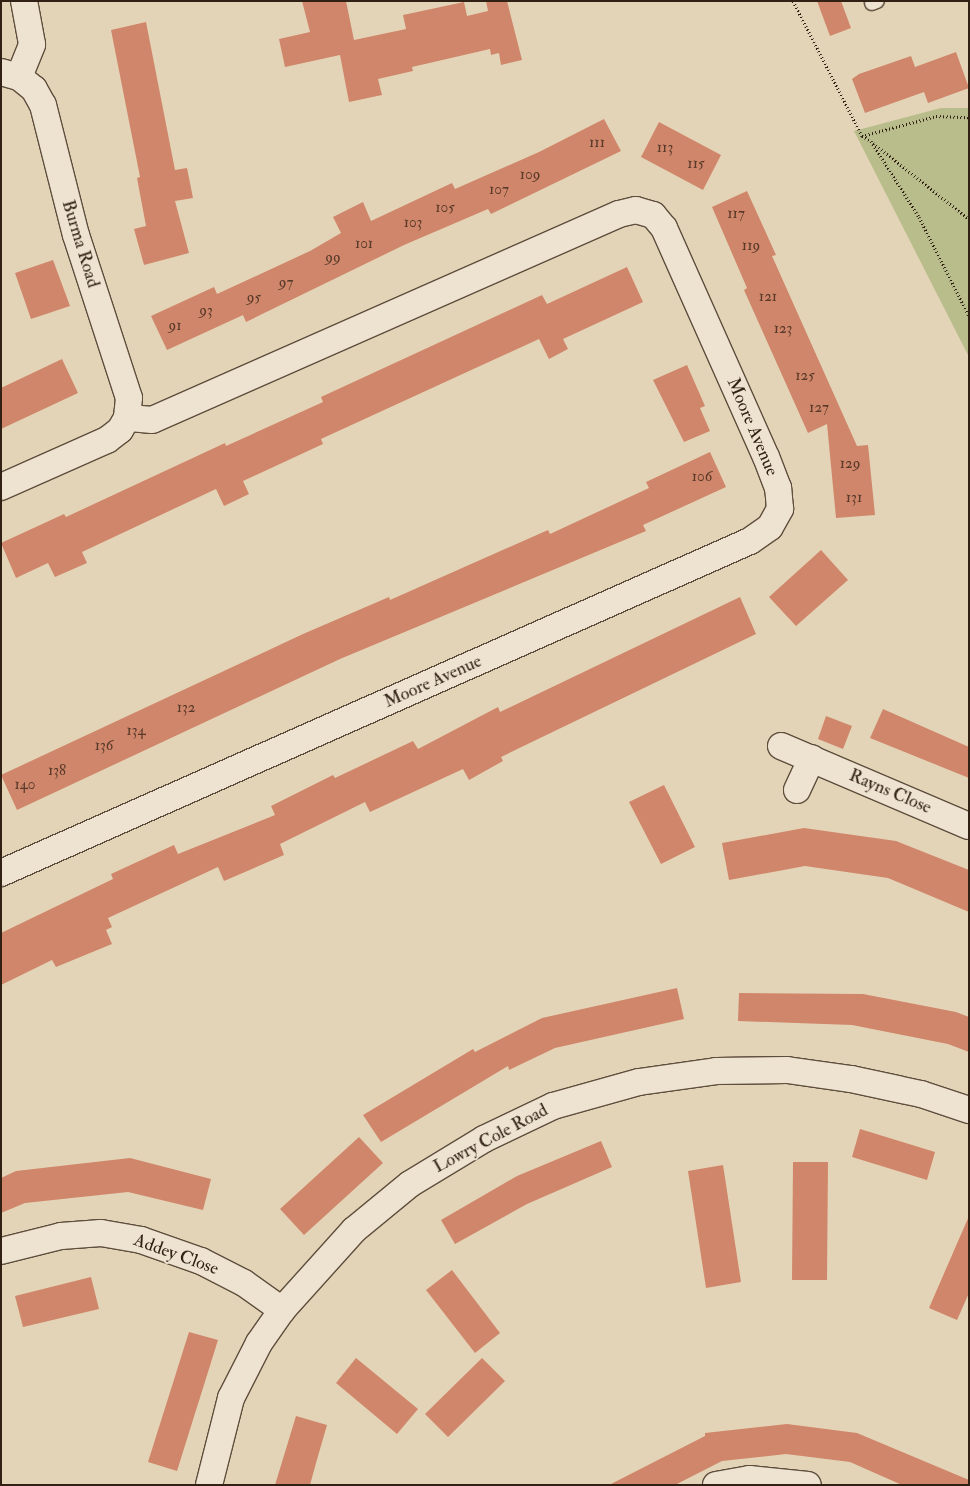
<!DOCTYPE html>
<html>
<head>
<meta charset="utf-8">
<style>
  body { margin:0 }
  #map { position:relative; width:970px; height:1486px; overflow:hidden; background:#e4d4b7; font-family:"IM FELL Double Pica",serif }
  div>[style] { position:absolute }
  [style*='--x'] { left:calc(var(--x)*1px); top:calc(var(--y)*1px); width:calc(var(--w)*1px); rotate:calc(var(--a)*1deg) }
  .green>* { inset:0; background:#b9bc8b }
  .building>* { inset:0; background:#d0866a }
  .path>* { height:3px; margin-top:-1.5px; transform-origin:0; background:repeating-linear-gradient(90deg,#312114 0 1px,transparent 0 3.5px) }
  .roads { filter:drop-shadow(1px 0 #5e4e3d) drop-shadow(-1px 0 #5e4e3d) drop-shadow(0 1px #5e4e3d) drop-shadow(0 -1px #5e4e3d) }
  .service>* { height:14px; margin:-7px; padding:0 7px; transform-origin:7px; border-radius:7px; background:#ede3d0 }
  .minor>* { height:26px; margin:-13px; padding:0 13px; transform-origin:13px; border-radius:13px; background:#ede3d0 }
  span { translate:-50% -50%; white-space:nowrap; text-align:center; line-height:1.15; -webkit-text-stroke:4px #ede3d0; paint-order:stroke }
  .number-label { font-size:15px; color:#593a2a }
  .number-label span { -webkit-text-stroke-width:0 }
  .street-label { font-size:18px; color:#312114 }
  .frame { position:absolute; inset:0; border:2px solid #312114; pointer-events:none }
</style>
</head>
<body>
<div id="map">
  <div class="green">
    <i style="clip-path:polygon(941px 108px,969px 108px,969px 357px,854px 131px)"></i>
  </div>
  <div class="building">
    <i style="clip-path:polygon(302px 1px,346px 1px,354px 40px,406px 29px,403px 15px,464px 2px,467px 16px,488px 11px,486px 1px,507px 1px,522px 60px,501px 65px,499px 53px,491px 55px,490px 49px,412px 67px,413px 71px,378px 79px,382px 95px,349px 102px,340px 55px,285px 67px,279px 39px,310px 32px)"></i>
    <i style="clip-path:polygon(817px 1px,841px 1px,851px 28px,830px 36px)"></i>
    <i style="clip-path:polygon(146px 22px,175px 170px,187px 168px,193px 198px,175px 201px,189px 253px,144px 265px,134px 229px,146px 226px,137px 178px,140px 177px,111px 30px)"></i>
    <i style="clip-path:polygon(956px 52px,969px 88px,928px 103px,924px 92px,865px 113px,852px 79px,859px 74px,911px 56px,915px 67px)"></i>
    <i style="clip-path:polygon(604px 119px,621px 151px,491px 214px,488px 209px,404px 245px,246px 322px,243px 315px,167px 350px,151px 316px,214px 287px,217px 294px,310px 251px,341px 233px,333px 217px,363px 202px,371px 221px,452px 183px,455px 189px,539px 152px)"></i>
    <i style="clip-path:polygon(659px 122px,721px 155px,703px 190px,641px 157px)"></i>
    <i style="clip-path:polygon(747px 191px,776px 255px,772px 256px,857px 446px,868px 445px,875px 515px,836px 518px,827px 424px,808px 433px,744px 290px,747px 288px,712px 207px)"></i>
    <i style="clip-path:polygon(53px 260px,70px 306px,31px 319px,15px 273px)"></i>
    <i style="clip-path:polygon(627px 267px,643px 302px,563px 339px,568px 349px,549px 359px,539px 339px,321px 439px,323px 444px,243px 481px,249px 494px,224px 506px,216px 489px,82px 552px,87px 563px,55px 577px,48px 563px,16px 578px,1px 543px,64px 514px,66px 517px,225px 443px,226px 446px,323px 402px,321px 397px,542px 295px,547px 304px)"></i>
    <i style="clip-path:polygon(62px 359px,78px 393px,1px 429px,1px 388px)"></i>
    <i style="clip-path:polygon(687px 365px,705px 406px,700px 408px,710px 431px,684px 442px,653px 380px)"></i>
    <i style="clip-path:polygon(710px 452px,726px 487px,643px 525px,646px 531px,340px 659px,17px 810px,1px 775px,303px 634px,389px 597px,390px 600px,548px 530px,550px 534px,649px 488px,646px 482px)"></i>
    <i style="clip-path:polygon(821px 550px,848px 580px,796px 626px,769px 597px)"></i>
    <i style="clip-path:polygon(740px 597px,756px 634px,501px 757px,503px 761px,469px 780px,463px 769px,370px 812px,365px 802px,280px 844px,284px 855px,224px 881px,218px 867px,108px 918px,112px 927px,106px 930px,112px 944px,56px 967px,52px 960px,1px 985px,1px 933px,113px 879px,111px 874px,174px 845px,178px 854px,275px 815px,271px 806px,333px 775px,335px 778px,413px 741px,418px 749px,498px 707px,500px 712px)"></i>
    <i style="clip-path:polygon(883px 709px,969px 747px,969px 778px,870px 738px)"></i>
    <i style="clip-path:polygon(826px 716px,852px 726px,843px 749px,818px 739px)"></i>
    <i style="clip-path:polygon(664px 785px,695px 847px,661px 864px,629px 802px)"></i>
    <i style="clip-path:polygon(804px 828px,896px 841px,969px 870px,969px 912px,888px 878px,805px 866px,729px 880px,722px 843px)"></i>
    <i style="clip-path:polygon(677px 988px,684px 1019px,555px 1048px,509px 1070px,508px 1066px,381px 1142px,363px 1115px,473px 1049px,475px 1052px,542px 1018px)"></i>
    <i style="clip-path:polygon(739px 993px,863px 994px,956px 1012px,969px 1017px,969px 1052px,948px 1044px,852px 1025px,738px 1021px)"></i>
    <i style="clip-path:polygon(860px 1129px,935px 1152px,927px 1180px,852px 1157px)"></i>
    <i style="clip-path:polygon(359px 1137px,383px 1163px,304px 1235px,280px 1209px)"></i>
    <i style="clip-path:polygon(601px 1141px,612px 1167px,527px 1204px,455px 1244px,441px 1220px,517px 1176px)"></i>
    <i style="clip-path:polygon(130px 1158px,211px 1179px,203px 1210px,128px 1192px,25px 1203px,1px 1213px,1px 1178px,16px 1171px)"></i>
    <i style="clip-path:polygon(793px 1162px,828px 1162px,827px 1280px,792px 1280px)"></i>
    <i style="clip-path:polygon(723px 1165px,741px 1282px,706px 1288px,688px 1171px)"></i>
    <i style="clip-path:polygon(969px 1216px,969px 1293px,957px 1320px,929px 1308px)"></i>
    <i style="clip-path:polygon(452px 1270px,500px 1333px,475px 1353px,426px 1290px)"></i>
    <i style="clip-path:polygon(91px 1277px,99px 1309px,23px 1327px,15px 1296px)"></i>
    <i style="clip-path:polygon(189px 1332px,218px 1340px,177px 1471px,148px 1462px)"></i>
    <i style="clip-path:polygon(356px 1358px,418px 1409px,397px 1434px,336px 1383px)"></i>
    <i style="clip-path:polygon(482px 1358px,505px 1381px,448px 1437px,425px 1414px)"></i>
    <i style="clip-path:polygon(296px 1416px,327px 1425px,316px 1463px,310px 1485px,275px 1485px)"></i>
    <i style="clip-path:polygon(787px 1424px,857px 1433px,969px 1480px,969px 1485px,902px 1485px,850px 1462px,786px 1454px,722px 1461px,675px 1485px,609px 1485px,705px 1436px,705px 1433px)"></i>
  </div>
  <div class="path">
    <i style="--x:793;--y:1;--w:152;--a:62.9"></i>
    <i style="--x:862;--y:136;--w:77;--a:-15.1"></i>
    <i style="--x:936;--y:116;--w:33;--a:2"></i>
    <i style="--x:862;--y:136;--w:10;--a:29"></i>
    <i style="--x:871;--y:141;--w:90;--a:57.7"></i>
    <i style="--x:919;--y:217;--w:111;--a:63.2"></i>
    <i style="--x:873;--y:143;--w:122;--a:38.4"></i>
  </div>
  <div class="roads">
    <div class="service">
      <i style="--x:872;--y:3;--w:5;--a:-22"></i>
    </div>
    <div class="minor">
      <i style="--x:1;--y:72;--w:19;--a:16"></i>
      <i style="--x:19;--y:77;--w:19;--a:39"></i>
      <i style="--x:34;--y:89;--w:18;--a:61"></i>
      <i style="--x:43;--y:105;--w:134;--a:75.8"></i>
      <i style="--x:76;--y:235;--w:171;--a:72"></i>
      <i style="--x:129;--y:398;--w:20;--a:96"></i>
      <i style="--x:127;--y:418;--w:14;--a:120"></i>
      <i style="--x:120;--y:430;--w:16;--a:142"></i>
      <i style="--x:107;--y:440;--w:116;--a:156.1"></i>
      <i style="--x:19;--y:77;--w:35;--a:-68"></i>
      <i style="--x:32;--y:44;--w:44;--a:-100.5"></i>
      <i style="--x:781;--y:746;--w:204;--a:23.1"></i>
      <i style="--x:797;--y:790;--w:35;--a:-65"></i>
      <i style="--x:1;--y:873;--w:819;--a:-23.91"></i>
      <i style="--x:750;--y:541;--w:24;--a:-35"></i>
      <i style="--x:770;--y:527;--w:21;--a:-61"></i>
      <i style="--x:780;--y:509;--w:21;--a:-95"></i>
      <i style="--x:778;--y:488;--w:33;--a:-111"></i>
      <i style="--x:766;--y:457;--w:251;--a:-114"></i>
      <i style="--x:664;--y:228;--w:17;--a:-130"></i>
      <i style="--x:653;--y:215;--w:18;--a:-164"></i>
      <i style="--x:636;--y:210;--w:17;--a:167"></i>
      <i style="--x:619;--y:214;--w:510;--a:156.2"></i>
      <i style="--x:152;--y:420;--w:25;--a:-175"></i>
      <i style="--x:1;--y:1251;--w:62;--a:-14"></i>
      <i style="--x:61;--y:1236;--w:40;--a:-4.3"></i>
      <i style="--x:101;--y:1233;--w:41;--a:9.9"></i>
      <i style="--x:141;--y:1240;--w:64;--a:19.3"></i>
      <i style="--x:201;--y:1261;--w:48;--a:27.1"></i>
      <i style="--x:244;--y:1283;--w:47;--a:35.4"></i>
      <i style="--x:209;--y:1485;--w:90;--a:-75.8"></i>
      <i style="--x:231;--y:1398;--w:62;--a:-63"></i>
      <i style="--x:259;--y:1343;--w:40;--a:-55.1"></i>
      <i style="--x:282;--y:1310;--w:108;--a:-48"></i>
      <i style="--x:354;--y:1230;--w:72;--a:-39.4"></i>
      <i style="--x:410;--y:1184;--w:87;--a:-31.3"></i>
      <i style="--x:484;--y:1139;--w:76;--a:-25.6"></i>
      <i style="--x:553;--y:1106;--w:89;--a:-15.6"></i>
      <i style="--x:639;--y:1082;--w:78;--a:-8.1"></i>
      <i style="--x:716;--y:1071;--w:71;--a:-0.8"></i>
      <i style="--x:787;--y:1070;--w:65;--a:8"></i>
      <i style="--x:851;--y:1079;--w:72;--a:12.1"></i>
      <i style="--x:921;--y:1094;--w:51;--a:18.4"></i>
      <i style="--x:716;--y:1485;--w:34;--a:-10"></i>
      <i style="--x:749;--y:1479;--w:59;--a:5.8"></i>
    </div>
  </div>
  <div class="number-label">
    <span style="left:597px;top:143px">111</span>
    <span style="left:665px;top:148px">113</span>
    <span style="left:696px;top:164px">115</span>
    <span style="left:530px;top:175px">109</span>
    <span style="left:499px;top:190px">107</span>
    <span style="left:445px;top:208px">105</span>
    <span style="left:736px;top:214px">117</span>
    <span style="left:413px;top:223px">103</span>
    <span style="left:364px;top:244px">101</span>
    <span style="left:751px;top:246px">119</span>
    <span style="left:333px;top:258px">99</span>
    <span style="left:286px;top:283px">97</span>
    <span style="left:768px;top:297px">121</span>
    <span style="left:254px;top:298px">95</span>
    <span style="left:206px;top:311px">93</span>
    <span style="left:175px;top:326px">91</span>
    <span style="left:783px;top:329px">123</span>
    <span style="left:805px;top:376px">125</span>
    <span style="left:819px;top:408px">127</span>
    <span style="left:850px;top:464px">129</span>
    <span style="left:702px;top:477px">106</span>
    <span style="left:854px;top:498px">131</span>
    <span style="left:186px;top:708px">132</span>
    <span style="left:136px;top:731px">134</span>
    <span style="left:104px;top:746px">136</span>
    <span style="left:57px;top:771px">138</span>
    <span style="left:25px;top:785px">140</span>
  </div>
  <div class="street-label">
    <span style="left:80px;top:244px;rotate:73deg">Burma Road</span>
    <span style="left:752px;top:427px;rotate:67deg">Moore Avenue</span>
    <span style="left:433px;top:682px;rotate:-24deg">Moore Avenue</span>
    <span style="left:890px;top:792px;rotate:23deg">Rayns Close</span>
    <span style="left:491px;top:1139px;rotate:-28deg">Lowry Cole Road</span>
    <span style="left:176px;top:1255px;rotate:20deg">Addey Close</span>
  </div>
  <div class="frame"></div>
</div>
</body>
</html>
